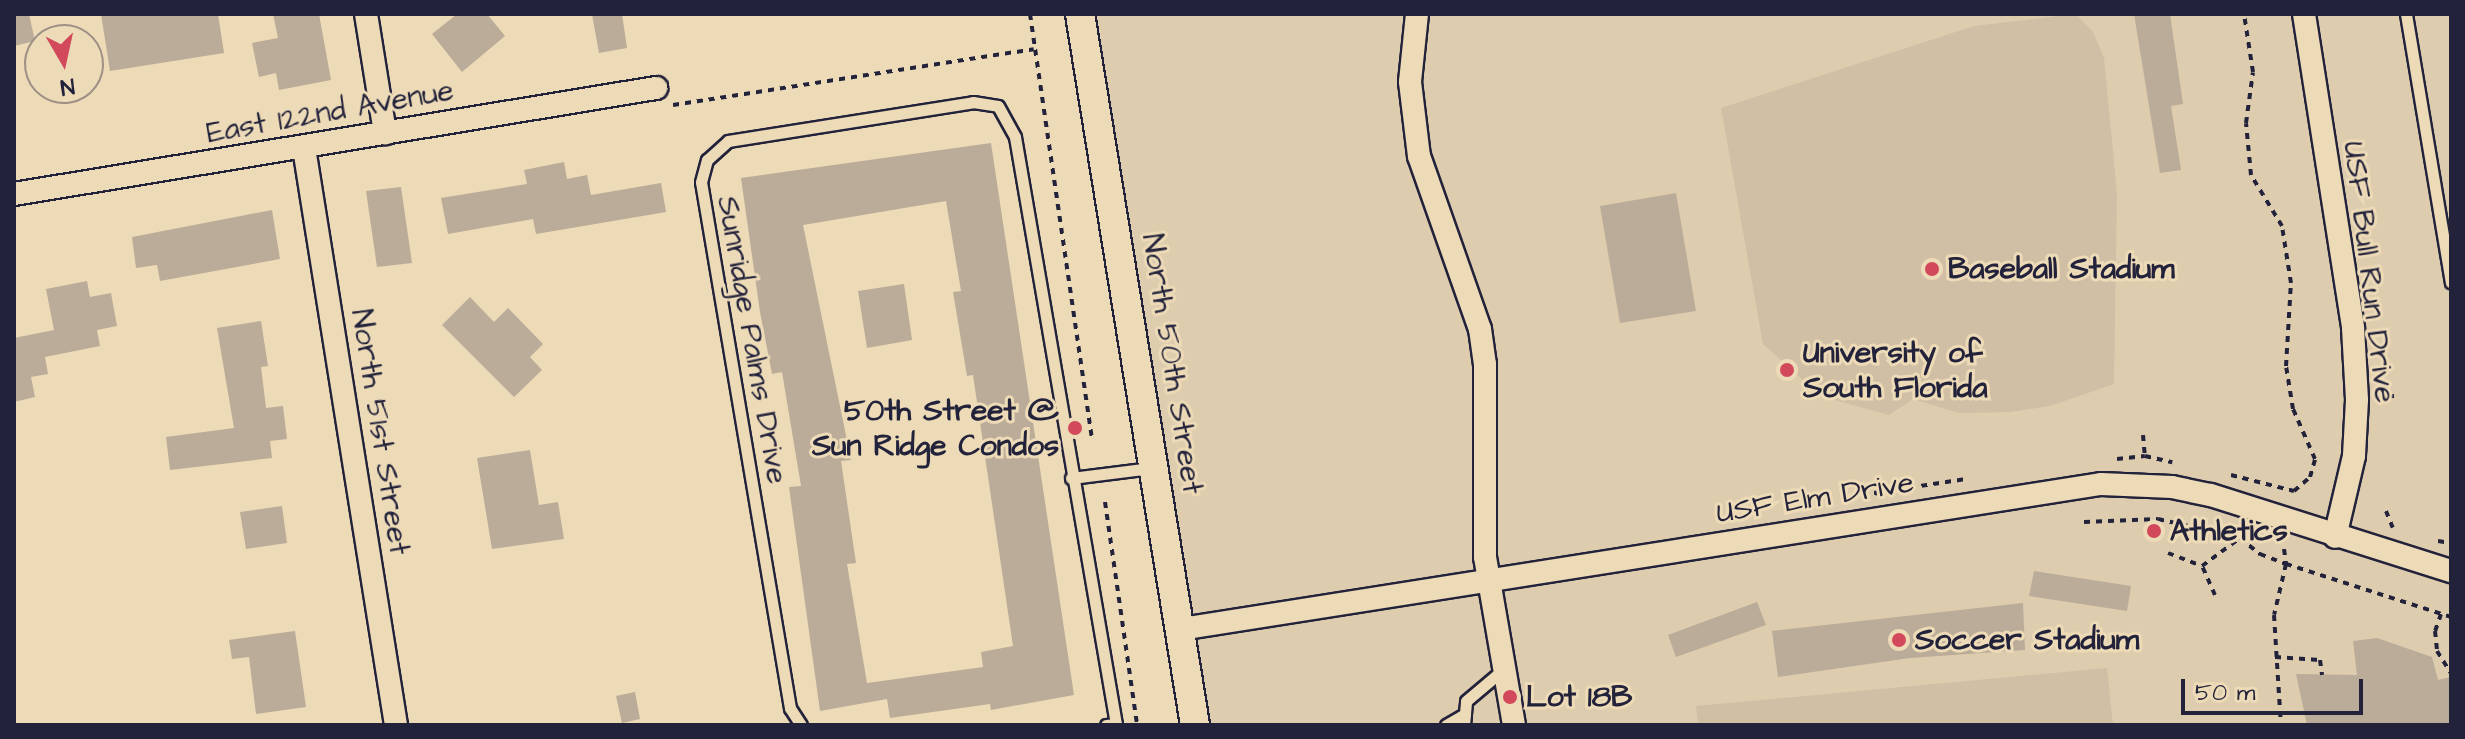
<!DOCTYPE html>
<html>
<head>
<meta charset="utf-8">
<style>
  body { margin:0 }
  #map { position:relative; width:2465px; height:739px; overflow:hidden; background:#eddab7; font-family:"Architects Daughter",sans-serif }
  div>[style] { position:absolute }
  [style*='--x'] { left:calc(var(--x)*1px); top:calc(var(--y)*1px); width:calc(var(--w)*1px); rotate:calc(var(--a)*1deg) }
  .built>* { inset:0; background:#deccae }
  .green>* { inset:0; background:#d0bfa5 }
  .building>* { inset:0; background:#baac98 }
  .path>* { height:4px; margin-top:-2px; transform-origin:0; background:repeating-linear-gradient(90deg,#22223b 0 6px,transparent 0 12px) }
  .roads { filter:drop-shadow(2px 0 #22223b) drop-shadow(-2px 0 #22223b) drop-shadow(0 2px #22223b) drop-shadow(0 -2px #22223b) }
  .service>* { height:11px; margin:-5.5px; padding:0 5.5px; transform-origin:5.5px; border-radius:5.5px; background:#eddab7 }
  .minor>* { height:22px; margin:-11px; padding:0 11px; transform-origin:11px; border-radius:11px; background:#eddab7 }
  .tertiary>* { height:28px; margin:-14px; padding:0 14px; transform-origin:14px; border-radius:14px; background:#eddab7 }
  .dots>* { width:22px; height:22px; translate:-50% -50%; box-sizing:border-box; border:4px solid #eddab7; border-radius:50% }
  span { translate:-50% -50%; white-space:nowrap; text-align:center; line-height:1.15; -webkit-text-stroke:6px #eddab7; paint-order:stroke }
  .street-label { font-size:30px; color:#22223b }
  .poi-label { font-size:30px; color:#22223b; font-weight:700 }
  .left { translate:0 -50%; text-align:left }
  .right { translate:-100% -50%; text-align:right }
  .frame { position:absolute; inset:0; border:16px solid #22223b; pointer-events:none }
  .north { position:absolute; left:24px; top:24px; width:80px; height:80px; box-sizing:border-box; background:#eddab7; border:2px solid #9c9085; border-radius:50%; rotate:171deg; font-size:22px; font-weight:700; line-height:32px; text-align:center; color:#22223b }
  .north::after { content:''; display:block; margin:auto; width:28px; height:36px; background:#d1495b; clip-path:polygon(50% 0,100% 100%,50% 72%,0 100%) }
  .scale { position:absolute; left:2181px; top:679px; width:182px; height:36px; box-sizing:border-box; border:4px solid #22223b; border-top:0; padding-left:10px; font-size:24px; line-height:28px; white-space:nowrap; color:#22223b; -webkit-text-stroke:6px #eddab7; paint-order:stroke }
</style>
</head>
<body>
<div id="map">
  <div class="built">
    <i style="clip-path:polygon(1068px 14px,2451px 14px,2451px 725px,1180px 725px)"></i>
  </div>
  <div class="green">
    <i style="clip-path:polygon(2076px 14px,2093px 32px,2104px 58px,2117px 193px,2114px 384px,2050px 406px,2010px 412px,1959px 413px,1913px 399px,1889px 415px,1820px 396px,1763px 344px,1721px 108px,1974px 26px)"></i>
    <i style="clip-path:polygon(2107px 668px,2113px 725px,1698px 725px,1696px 706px)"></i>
  </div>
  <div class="building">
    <i style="clip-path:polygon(14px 14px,29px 14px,35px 41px,14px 46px)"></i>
    <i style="clip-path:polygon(101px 14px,218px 14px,224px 53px,110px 71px)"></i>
    <i style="clip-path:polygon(273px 14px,319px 14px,331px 80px,279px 90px,276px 73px,259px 77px,252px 43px,278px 38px)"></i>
    <i style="clip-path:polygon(457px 14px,487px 14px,505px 36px,462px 72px,432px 34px)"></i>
    <i style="clip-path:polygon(592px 14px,622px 14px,627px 48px,599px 53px)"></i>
    <i style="clip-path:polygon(2134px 14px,2170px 14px,2183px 104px,2171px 106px,2181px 170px,2160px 173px)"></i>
    <i style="clip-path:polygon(evenodd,991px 143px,1074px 695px,991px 710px,990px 704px,890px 718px,887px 699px,820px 711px,789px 487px,801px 486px,782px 372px,772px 374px,760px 312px,741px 178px,991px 143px,946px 201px,961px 291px,953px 292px,967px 376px,973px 375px,1013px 646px,981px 652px,983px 667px,867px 683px,847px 564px,856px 563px,841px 461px,851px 460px,803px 225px,946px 201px)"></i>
    <i style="clip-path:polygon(564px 162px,567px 179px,587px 175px,591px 195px,661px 183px,666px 212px,536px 234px,533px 219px,448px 234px,441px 198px,527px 184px,524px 170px)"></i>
    <i style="clip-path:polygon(401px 187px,412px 263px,377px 267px,366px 191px)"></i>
    <i style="clip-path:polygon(1676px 193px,1696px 311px,1620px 323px,1600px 206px)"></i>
    <i style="clip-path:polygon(272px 210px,280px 259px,160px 281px,157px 265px,136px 268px,132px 237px)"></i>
    <i style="clip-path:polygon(87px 281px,90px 297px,111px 293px,117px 326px,97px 330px,100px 346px,45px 357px,48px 374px,31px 377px,35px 397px,14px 402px,14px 338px,54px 330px,46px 289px)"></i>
    <i style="clip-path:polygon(904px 284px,912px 340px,867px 348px,858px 291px)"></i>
    <i style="clip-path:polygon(470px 297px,494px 322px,508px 308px,543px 344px,530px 357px,542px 370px,514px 397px,442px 325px)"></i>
    <i style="clip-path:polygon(261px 321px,268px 366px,261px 367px,266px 408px,283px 406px,287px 439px,270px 441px,272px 458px,170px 470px,166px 437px,234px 428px,217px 328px)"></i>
    <i style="clip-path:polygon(530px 450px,539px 505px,558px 502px,564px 539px,492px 549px,477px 458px)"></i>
    <i style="clip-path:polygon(282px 506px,287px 543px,246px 549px,240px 512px)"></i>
    <i style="clip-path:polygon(2034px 571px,2131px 586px,2127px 611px,2029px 596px)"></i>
    <i style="clip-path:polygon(1757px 602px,1766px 625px,1676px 657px,1668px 635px)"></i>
    <i style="clip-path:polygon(2023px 603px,2025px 650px,1910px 658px,1778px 677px,1772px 631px)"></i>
    <i style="clip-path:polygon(295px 631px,306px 707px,256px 714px,249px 657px,232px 659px,229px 640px)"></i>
    <i style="clip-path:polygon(2377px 638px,2432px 657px,2438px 680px,2451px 677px,2451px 725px,2307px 725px,2296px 674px,2357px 675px,2353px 641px)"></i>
    <i style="clip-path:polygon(635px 692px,640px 719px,622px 723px,616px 696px)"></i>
  </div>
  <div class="path">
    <i style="--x:1030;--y:14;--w:428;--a:81.7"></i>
    <i style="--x:673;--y:105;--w:365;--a:-8.8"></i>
    <i style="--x:2377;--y:397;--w:17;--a:-3"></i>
    <i style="--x:2143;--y:435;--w:21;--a:85"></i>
    <i style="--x:2117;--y:459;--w:28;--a:-6"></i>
    <i style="--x:2145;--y:456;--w:28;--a:13"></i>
    <i style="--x:2231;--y:475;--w:65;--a:14.3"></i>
    <i style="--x:2294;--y:491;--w:21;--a:-41"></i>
    <i style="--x:2310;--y:477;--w:19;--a:-74"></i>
    <i style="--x:2315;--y:459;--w:55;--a:-113.7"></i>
    <i style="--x:2293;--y:409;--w:44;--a:-99.2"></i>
    <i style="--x:2286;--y:366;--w:83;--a:-86.6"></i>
    <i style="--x:2291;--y:283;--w:58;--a:-99"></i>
    <i style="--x:2282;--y:226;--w:60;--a:-121.3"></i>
    <i style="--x:2251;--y:175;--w:52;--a:-95.5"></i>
    <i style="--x:2246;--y:123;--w:51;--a:-82.2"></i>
    <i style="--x:2253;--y:72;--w:59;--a:-98.8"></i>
    <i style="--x:1881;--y:494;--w:7;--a:-172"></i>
    <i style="--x:1874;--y:493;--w:93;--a:-8.7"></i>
    <i style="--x:1105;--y:502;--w:225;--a:81.8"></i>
    <i style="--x:2386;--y:511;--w:18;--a:68"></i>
    <i style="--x:2084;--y:522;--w:74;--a:-2.3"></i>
    <i style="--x:2158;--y:519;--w:84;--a:13"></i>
    <i style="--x:2240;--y:538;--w:26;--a:39"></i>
    <i style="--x:2260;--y:554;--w:28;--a:21"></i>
    <i style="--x:2286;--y:564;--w:52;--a:103.2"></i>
    <i style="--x:2274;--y:615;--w:110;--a:86.4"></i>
    <i style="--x:2438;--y:541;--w:13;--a:9"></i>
    <i style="--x:2284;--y:549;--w:15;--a:82"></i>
    <i style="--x:2286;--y:564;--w:173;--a:17.8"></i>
    <i style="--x:2168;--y:553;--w:36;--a:21"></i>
    <i style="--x:2215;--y:595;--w:32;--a:-114"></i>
    <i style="--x:2202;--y:566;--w:47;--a:-36.4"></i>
    <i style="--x:2441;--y:614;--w:18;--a:109"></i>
    <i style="--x:2435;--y:631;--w:20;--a:84"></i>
    <i style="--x:2437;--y:651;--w:26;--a:58"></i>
    <i style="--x:2275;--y:657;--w:45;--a:3.8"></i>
    <i style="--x:2320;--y:660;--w:15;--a:82"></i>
  </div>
  <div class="roads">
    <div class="service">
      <i style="--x:2406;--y:14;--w:272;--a:80.5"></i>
      <i style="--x:1071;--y:478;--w:81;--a:-7.1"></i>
      <i style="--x:801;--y:725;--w:20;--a:-123"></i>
      <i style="--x:790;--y:708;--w:533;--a:-99.6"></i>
      <i style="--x:701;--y:182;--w:23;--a:-75"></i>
      <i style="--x:707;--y:160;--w:28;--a:-42"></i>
      <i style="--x:728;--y:141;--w:248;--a:-9"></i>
      <i style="--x:973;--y:102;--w:25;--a:9"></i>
      <i style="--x:998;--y:106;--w:35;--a:61"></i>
      <i style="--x:1015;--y:137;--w:596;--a:80.24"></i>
      <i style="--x:1116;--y:724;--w:10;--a:174"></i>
      <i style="--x:1446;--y:725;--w:22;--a:-30"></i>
      <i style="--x:1464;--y:725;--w:24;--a:-85"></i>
      <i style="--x:1466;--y:701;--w:50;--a:-40.1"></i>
    </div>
    <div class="minor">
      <i style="--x:366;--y:14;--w:121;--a:80.9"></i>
      <i style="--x:1417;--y:14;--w:68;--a:95.9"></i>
      <i style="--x:1410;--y:82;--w:75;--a:83.1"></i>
      <i style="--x:1419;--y:156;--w:183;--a:70.6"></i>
      <i style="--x:1480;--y:329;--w:35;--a:82"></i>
      <i style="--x:1485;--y:364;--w:193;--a:90"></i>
      <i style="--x:1485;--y:557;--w:170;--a:80.2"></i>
      <i style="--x:2304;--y:14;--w:318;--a:81.1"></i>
      <i style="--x:2353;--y:328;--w:72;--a:86.8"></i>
      <i style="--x:2357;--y:400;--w:56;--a:93.1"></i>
      <i style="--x:2354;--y:456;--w:83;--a:103.2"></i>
      <i style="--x:304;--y:148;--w:584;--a:80.94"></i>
      <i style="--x:14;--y:194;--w:651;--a:-9.38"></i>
      <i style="--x:1181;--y:629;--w:931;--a:-8.96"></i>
      <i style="--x:2101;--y:484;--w:71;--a:2.4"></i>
      <i style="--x:2172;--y:487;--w:40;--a:12"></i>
      <i style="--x:2211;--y:495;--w:252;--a:17.6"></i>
    </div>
    <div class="tertiary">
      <i style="--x:1080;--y:14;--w:720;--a:80.81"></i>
    </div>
  </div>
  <div class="dots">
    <i style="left:1932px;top:269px;background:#d1495b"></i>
    <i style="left:1787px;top:370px;background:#d1495b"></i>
    <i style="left:1075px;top:428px;background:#d1495b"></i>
    <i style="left:2154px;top:531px;background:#d1495b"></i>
    <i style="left:1899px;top:640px;background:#d1495b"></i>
    <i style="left:1510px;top:697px;background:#d1495b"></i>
  </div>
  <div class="street-label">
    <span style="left:330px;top:112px;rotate:-10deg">East 122nd Avenue</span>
    <span style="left:2369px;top:272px;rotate:83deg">USF Bull Run Drive</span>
    <span style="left:752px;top:340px;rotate:80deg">Sunridge Palms Drive</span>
    <span style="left:1172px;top:364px;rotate:81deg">North 50th Street</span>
    <span style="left:380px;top:432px;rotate:81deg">North 51st Street</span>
    <span style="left:1815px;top:498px;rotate:-9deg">USF Elm Drive</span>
  </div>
  <div class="poi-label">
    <span class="left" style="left:1948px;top:269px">Baseball Stadium</span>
    <span class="left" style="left:1803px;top:370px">University of<br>South Florida</span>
    <span class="right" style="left:1059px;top:428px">50th Street @<br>Sun Ridge Condos</span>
    <span class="left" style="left:2170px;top:531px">Athletics</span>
    <span class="left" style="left:1915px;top:640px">Soccer Stadium</span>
    <span class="left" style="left:1526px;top:697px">Lot 18B</span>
  </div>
  <div class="frame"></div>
  <div class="north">N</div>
  <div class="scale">50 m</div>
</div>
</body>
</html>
